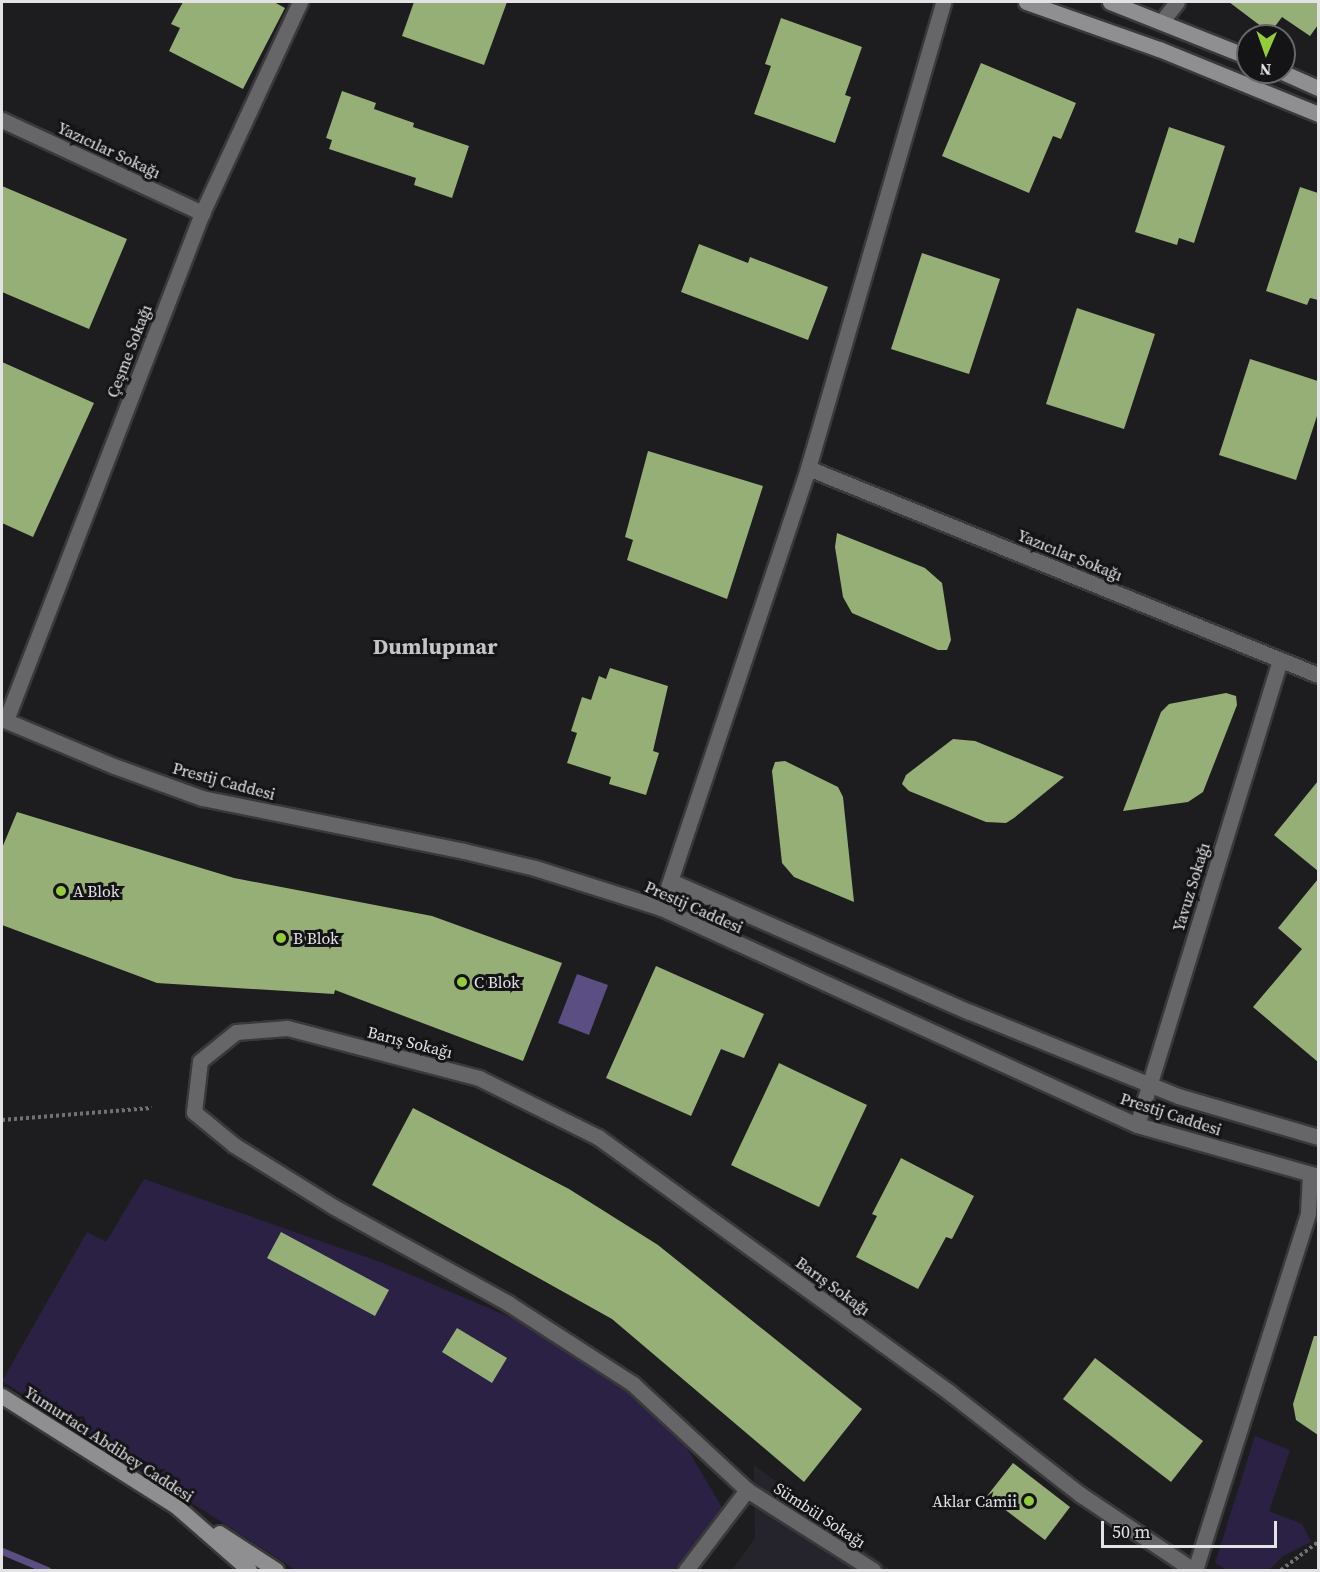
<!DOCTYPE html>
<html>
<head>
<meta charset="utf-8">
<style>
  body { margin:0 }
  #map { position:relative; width:1320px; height:1572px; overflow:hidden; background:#1d1d1f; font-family:"Source Serif 4",serif }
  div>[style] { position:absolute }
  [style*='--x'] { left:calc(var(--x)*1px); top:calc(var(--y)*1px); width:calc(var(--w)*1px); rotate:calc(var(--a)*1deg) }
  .built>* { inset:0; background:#25232c }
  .green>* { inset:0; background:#2a2145 }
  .water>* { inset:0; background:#5b4e82 }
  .stream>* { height:7px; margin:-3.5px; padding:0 3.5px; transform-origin:3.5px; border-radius:3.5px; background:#5b4e82 }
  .building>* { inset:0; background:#95af77 }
  .path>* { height:4px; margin-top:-2px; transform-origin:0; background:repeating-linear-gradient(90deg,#717173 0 3px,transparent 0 6px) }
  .roads { filter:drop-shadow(2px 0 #39393b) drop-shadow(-2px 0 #39393b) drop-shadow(0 2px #39393b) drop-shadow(0 -2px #39393b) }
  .street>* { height:15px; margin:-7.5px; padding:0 7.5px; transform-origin:7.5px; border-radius:7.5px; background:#666567 }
  .secondary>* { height:15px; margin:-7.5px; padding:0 7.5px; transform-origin:7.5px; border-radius:7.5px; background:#8f8f91 }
  .dots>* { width:16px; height:16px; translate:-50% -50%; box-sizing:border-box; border:3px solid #141416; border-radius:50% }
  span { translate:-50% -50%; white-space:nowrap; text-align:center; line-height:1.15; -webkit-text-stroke:6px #141416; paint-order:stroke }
  .street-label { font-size:16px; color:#e3e3e5 }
  .poi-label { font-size:16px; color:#e3e3e5 }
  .left { translate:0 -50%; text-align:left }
  .right { translate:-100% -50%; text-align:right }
  .district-label { font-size:22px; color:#c4c4c7; font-weight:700 }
  .frame { position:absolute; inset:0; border:3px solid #e3e3e5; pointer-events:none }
  .north { position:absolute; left:1236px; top:24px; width:60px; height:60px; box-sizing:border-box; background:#141416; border:2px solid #676769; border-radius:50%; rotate:182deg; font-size:16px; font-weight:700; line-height:24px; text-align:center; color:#e3e3e5 }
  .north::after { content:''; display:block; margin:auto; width:21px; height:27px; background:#94cc3c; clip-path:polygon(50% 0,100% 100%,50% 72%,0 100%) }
  .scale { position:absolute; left:1101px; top:1521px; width:176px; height:27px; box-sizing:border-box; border:3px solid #e3e3e5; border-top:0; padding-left:8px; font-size:18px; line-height:21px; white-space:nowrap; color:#e3e3e5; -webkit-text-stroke:4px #141416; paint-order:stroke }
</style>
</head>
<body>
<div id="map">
  <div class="built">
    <i style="clip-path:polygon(754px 1465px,804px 1502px,891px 1570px,732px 1570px,755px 1538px)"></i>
  </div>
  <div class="green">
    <i style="clip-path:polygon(144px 1179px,383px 1263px,575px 1345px,680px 1436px,727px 1516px,684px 1570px,296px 1570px,2px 1381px,87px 1232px,106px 1242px)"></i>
    <i style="clip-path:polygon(1255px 1436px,1290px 1450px,1269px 1511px,1302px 1524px,1311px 1542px,1283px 1556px,1269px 1570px,1227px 1570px,1215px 1563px)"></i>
  </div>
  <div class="water">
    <i style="clip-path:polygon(577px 974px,608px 985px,589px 1035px,558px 1023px)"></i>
  </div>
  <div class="stream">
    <i style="--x:2;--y:1551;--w:49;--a:22.9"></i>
  </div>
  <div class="building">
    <i style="clip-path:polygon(183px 2px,274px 2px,285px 8px,243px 89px,169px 51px,180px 28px,171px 24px)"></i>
    <i style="clip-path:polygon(414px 2px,507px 2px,484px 65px,402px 36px)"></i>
    <i style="clip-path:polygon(1229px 2px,1318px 2px,1318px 25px,1310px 36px,1282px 17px,1270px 33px)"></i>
    <i style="clip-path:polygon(781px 18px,862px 47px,845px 95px,851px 97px,835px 143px,754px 114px,771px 66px,765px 64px)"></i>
    <i style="clip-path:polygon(981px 63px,1076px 103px,1061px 139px,1053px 136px,1029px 193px,942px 156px)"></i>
    <i style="clip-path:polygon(342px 91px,376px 103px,374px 109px,414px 123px,413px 127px,469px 146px,452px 198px,414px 185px,416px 178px,329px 149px,332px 140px,326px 138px)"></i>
    <i style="clip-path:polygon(1169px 127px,1225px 146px,1194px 243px,1179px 238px,1177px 245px,1135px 232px)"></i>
    <i style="clip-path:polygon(2px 186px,127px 239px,89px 329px,2px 292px)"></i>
    <i style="clip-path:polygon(1300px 187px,1318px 193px,1318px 300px,1310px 298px,1307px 305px,1266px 291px)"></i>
    <i style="clip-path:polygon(699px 244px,748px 263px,750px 257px,828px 287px,808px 340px,681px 292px)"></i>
    <i style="clip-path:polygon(922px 253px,1000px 279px,969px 374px,891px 349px)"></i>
    <i style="clip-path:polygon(1077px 308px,1155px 334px,1124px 429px,1046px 404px)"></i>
    <i style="clip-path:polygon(1250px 359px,1318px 381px,1318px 413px,1296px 480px,1219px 455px)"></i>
    <i style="clip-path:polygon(2px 362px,94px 403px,33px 537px,2px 523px)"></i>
    <i style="clip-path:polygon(648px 451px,763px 486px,727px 599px,627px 560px,633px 540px,625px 537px)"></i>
    <i style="clip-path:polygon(837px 533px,925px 568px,942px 583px,951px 640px,947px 650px,938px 650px,852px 613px,843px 597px,835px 547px)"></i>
    <i style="clip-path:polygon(610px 668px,668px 686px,653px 751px,659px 753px,646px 795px,609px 784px,611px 777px,567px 763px,577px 733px,571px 731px,582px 697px,591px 700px,599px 676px,606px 679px)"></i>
    <i style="clip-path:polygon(1226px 693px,1236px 696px,1237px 705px,1203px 792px,1188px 802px,1123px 811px,1161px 712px,1169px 704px)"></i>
    <i style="clip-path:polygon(953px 739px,975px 741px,1064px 777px,1014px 818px,1006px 823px,986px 822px,909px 791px,902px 784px,906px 775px)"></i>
    <i style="clip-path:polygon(785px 761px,838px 787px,843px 797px,854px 902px,794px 877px,782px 863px,772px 771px,775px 762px)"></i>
    <i style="clip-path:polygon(1318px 781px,1318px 871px,1274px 835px)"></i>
    <i style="clip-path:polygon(17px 812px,234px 878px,432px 916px,562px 963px,523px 1061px,335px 990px,334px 994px,157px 983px,2px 925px,2px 848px)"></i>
    <i style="clip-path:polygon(1318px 879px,1318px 1062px,1253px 1007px,1302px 949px,1278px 928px)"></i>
    <i style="clip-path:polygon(656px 966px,764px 1014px,744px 1058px,721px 1049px,691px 1116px,606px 1078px)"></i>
    <i style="clip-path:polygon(779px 1063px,867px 1105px,819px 1207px,731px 1165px)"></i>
    <i style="clip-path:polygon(413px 1108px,569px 1189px,658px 1245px,862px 1409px,804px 1482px,612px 1319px,372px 1185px)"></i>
    <i style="clip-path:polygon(901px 1158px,974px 1196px,952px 1239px,946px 1237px,918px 1289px,856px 1257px,877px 1216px,872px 1214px)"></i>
    <i style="clip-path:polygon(281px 1232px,389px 1290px,375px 1316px,267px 1258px)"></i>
    <i style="clip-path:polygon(457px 1328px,507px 1358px,492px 1383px,442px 1352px)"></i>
    <i style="clip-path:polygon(1314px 1336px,1318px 1336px,1318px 1435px,1296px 1420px,1293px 1404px)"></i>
    <i style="clip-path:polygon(1095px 1358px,1203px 1441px,1171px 1482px,1063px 1399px)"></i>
    <i style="clip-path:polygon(1013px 1463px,1070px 1507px,1045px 1540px,987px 1496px)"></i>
  </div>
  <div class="path">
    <i style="--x:2;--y:1120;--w:150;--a:-4.6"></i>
    <i style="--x:1281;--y:1570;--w:46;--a:-37.1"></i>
  </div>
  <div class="roads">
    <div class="street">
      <i style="--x:1162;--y:21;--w:24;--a:-52"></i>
      <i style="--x:2;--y:120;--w:221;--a:24.9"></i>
      <i style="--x:808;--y:468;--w:550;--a:22.09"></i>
      <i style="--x:2;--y:719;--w:121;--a:22.8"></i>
      <i style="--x:114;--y:766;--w:94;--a:20"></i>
      <i style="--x:202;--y:798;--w:267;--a:11.4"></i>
      <i style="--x:464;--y:851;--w:73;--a:13.5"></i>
      <i style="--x:535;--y:868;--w:132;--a:17.6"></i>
      <i style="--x:661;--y:908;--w:523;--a:24.51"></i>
      <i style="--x:1137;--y:1125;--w:188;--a:15.7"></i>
      <i style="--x:6;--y:720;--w:544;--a:-68.86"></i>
      <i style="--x:202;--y:213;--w:233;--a:-65.1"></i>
      <i style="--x:671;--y:881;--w:326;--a:23.7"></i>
      <i style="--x:970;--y:1012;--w:224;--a:22"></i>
      <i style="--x:1178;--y:1096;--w:146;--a:16.3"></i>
      <i style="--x:661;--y:908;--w:464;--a:-71.5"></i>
      <i style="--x:808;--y:468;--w:485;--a:-73.8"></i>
      <i style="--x:1137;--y:1125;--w:486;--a:-72.9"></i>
      <i style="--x:686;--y:1570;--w:101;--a:-52.7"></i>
      <i style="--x:873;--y:1570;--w:149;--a:-147.6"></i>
      <i style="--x:747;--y:1490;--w:156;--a:-137.1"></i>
      <i style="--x:633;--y:1384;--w:149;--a:-147.1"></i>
      <i style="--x:508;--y:1303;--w:199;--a:-151.1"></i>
      <i style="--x:334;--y:1207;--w:118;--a:-148.2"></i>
      <i style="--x:234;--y:1145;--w:52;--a:-140.5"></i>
      <i style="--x:194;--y:1112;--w:51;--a:-83.3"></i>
      <i style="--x:200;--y:1061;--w:46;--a:-38.9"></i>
      <i style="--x:236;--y:1032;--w:51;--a:-4.5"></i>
      <i style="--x:287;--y:1028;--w:198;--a:14.6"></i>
      <i style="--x:479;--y:1078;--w:133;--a:26.4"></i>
      <i style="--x:598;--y:1137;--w:435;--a:36"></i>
      <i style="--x:950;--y:1393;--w:166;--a:37.9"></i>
      <i style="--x:1081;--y:1495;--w:135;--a:33.8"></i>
      <i style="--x:1195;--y:1570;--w:374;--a:-72.4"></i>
      <i style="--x:1308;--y:1213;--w:38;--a:-87"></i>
    </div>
    <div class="secondary">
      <i style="--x:1026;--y:2;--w:141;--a:19.5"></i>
      <i style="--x:1159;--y:49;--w:172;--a:22.2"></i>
      <i style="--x:1110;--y:2;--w:149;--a:21.7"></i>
      <i style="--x:1282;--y:72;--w:39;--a:24"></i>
      <i style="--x:2;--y:1396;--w:206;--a:32.3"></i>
      <i style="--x:176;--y:1506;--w:97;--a:41.2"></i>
      <i style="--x:219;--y:1533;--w:68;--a:33"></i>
    </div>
  </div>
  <div class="dots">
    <i style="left:61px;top:891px;background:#94cc3c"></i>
    <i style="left:281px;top:938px;background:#94cc3c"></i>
    <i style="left:462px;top:982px;background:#94cc3c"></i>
    <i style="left:1029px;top:1501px;background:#94cc3c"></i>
  </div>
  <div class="street-label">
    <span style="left:109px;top:150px;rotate:25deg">Yazıcılar Sokağı</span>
    <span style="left:129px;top:351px;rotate:-69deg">Çeşme Sokağı</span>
    <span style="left:1070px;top:555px;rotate:22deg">Yazıcılar Sokağı</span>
    <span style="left:224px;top:781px;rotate:15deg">Prestij Caddesi</span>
    <span style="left:1191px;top:887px;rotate:-73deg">Yavuz Sokağı</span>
    <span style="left:694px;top:907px;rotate:24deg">Prestij Caddesi</span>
    <span style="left:410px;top:1042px;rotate:14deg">Barış Sokağı</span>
    <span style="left:1171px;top:1114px;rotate:18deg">Prestij Caddesi</span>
    <span style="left:833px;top:1286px;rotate:36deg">Barış Sokağı</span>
    <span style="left:109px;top:1444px;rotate:33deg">Yumurtacı Abdibey Caddesi</span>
    <span style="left:820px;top:1515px;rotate:33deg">Sümbül Sokağı</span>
  </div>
  <div class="poi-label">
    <span class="left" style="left:73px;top:891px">A Blok</span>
    <span class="left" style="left:293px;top:938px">B Blok</span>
    <span class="left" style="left:474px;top:982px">C Blok</span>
    <span class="right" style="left:1017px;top:1501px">Aklar Camii</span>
  </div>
  <div class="district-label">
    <span style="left:435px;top:647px">Dumlupınar</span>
  </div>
  <div class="frame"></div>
  <div class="north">N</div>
  <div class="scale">50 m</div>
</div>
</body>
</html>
